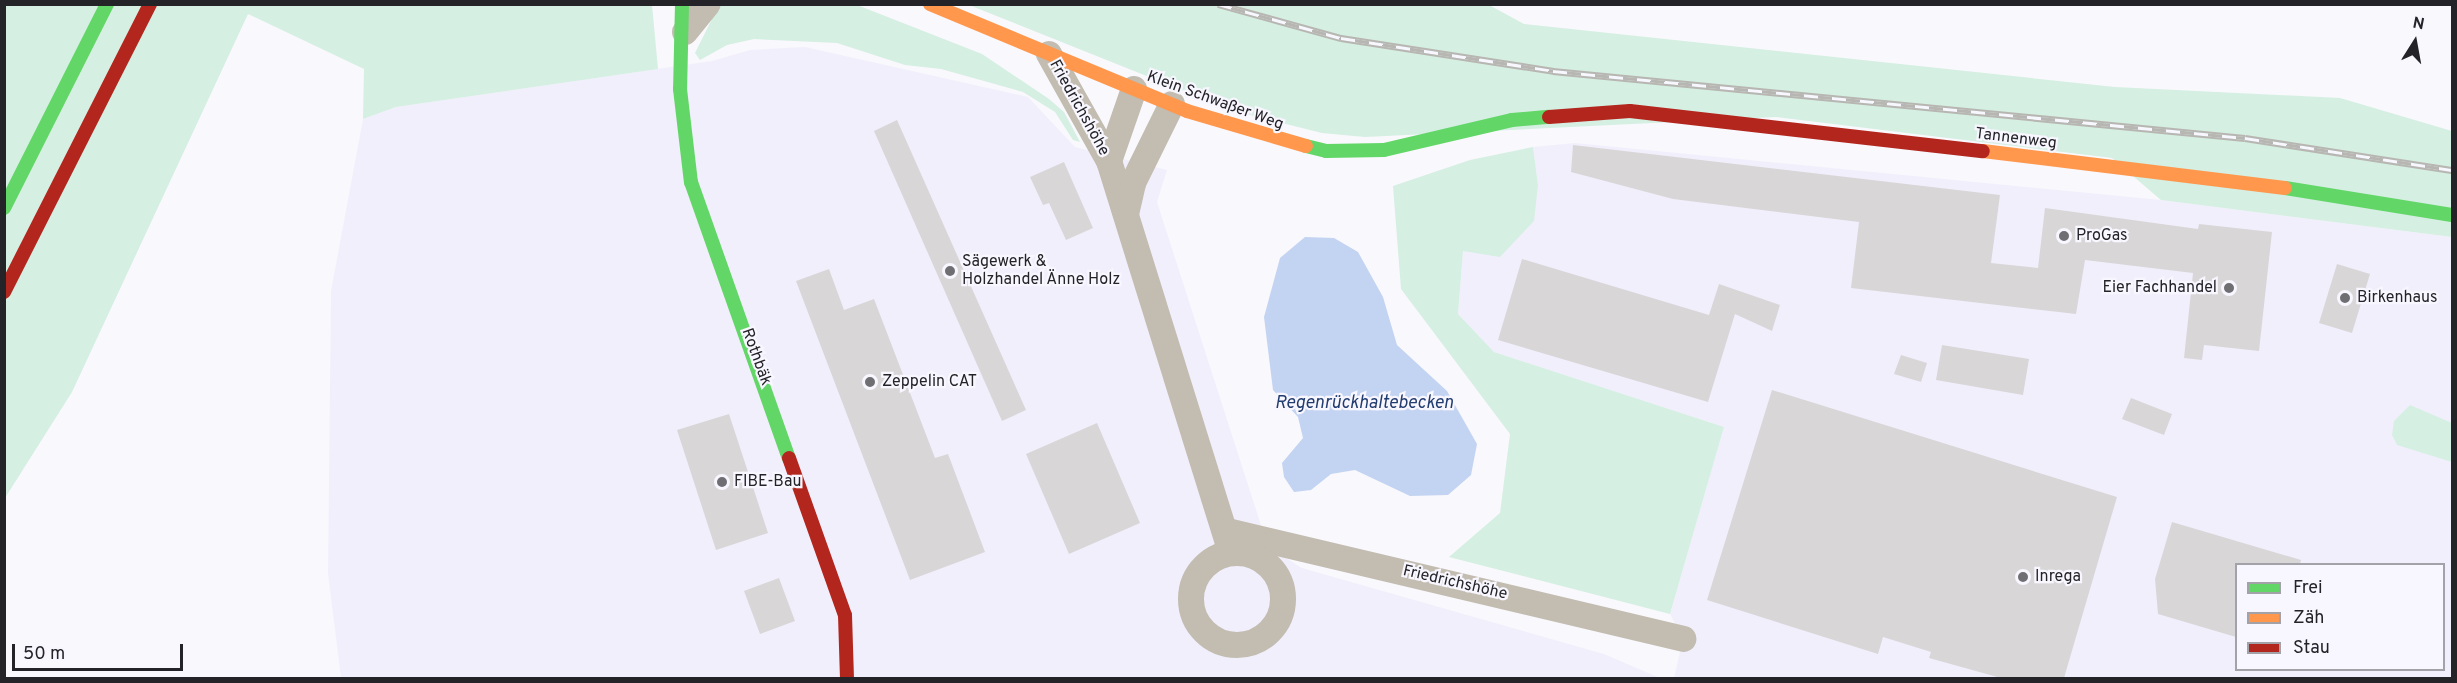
<!DOCTYPE html>
<html>
<head>
<meta charset="utf-8">
<style>
  body { margin:0 }
  #map { position:relative; width:2457px; height:683px; overflow:hidden; background:#f9f8fc; font-family:Overpass,sans-serif }
  div>[style] { position:absolute }
  [style*='--x'] { left:calc(var(--x)*1px); top:calc(var(--y)*1px); width:calc(var(--w)*1px); rotate:calc(var(--a)*1deg) }
  .built>* { inset:0; background:#f2effc }
  .green>* { inset:0; background:#d5efe2 }
  .water>* { inset:0; background:#c3d3f2 }
  .building>* { inset:0; background:#d9d6d8 }
  .street>* { height:26px; margin:-13px; padding:0 13px; transform-origin:13px; border-radius:13px; background:#c2bcb1 }
  .street>.ring { margin:-13px; padding:0; box-sizing:content-box; background:none; border:26px solid #c2bcb1; border-radius:50% }
  .fast>* { height:14px; margin:-7px; padding:0 7px; transform-origin:7px; border-radius:7px; background:#63d668 }
  .slow>* { height:14px; margin:-7px; padding:0 7px; transform-origin:7px; border-radius:7px; background:#ff974d }
  .jam>* { height:14px; margin:-7px; padding:0 7px; transform-origin:7px; border-radius:7px; background:#b3261e }
  .rail>* { height:7px; margin-top:-3.5px; transform-origin:0; background:repeating-linear-gradient(90deg,#f8f6fe 0 14px,#b8b6b2 0 28px); box-sizing:border-box; border-block:2px solid #b8b6b2 }
  .dots>* { width:16px; height:16px; translate:-50% -50%; box-sizing:border-box; border:3px solid #f8f6fe; border-radius:50% }
  span { translate:-50% -50%; white-space:nowrap; text-align:center; line-height:1.15; -webkit-text-stroke:4.5px #f8f6fe; paint-order:stroke }
  .street-label { font-size:16px; color:#242328 }
  .poi-label { font-size:16px; color:#242328 }
  .left { translate:0 -50%; text-align:left }
  .right { translate:-100% -50%; text-align:right }
  .water-label { font-size:18px; color:#213c6f; font-style:italic }
  .frame { position:absolute; inset:0; border:6px solid #242328; pointer-events:none }
  .legend { position:absolute; left:2235px; top:563px; width:210px; height:108px; box-sizing:border-box; background:#f8f6fe; border:2px solid #a3a2a8; margin:0; padding:8px 10px; list-style:none; font-size:18px; color:#242328 }
  .legend li { display:flex; align-items:center; gap:12px; height:30px }
  .legend b { width:30px; border:2px solid #a3a2a8 }
  .north { position:absolute; left:2385px; top:12px; width:60px; height:60px; -webkit-text-stroke:4px #f8f6fe; paint-order:stroke; rotate:11deg; font-size:16px; font-weight:700; line-height:24px; text-align:center; color:#242328 }
  .north::after { content:''; display:block; margin:auto; width:21px; height:27px; background:#242328; clip-path:polygon(50% 0,100% 100%,50% 72%,0 100%) }
  .scale { position:absolute; left:12px; top:644px; width:171px; height:27px; box-sizing:border-box; border:3px solid #242328; border-top:0; padding-left:8px; font-size:18px; line-height:21px; white-space:nowrap; color:#242328; -webkit-text-stroke:4px #f8f6fe; paint-order:stroke }
</style>
</head>
<body>
<div id="map">
  <div class="built">
    <i style="clip-path:polygon(805px 47px,1028px 97px,1075px 147px,1167px 170px,1157px 202px,1268px 547px,1302px 568px,1604px 654px,1660px 678px,341px 678px,328px 574px,331px 291px,363px 119px,396px 107px,712px 61px,750px 50px)"></i>
    <i style="clip-path:polygon(evenodd,1575px 143px,2161px 200px,2452px 237px,2452px 678px,1674px 678px,1683px 639px,1670px 614px,1724px 427px,1494px 352px,1458px 314px,1463px 251px,1538px 185px,1533px 147px,1575px 143px,2236px 564px,2444px 564px,2444px 670px,2236px 670px,2236px 564px)"></i>
  </div>
  <div class="green">
    <i style="clip-path:polygon(1288px 4px,1489px 5px,1524px 24px,2115px 87px,2340px 98px,2452px 131px,2452px 237px,2161px 200px,2112px 158px,1776px 117px,1365px 137px,1322px 133px,1234px 111px,969px 5px)"></i>
    <i style="clip-path:polygon(5px 5px,652px 5px,658px 69px,396px 107px,363px 119px,364px 69px,248px 14px,72px 392px,5px 498px)"></i>
    <i style="clip-path:polygon(719px 5px,857px 5px,982px 54px,1049px 99px,1064px 112px,1080px 142px,1073px 140px,1055px 112px,1023px 92px,941px 69px,905px 65px,837px 43px,754px 39px,727px 45px,700px 60px,695px 53px)"></i>
    <i style="clip-path:polygon(1533px 147px,1538px 185px,1534px 221px,1500px 257px,1463px 251px,1458px 314px,1494px 352px,1724px 427px,1670px 614px,1449px 557px,1500px 513px,1510px 434px,1401px 289px,1393px 186px,1470px 160px)"></i>
    <i style="clip-path:polygon(2410px 405px,2452px 423px,2452px 462px,2397px 445px,2392px 435px,2394px 421px)"></i>
  </div>
  <div class="water">
    <i style="clip-path:polygon(1305px 237px,1334px 238px,1358px 252px,1383px 297px,1397px 345px,1447px 391px,1477px 444px,1471px 475px,1448px 495px,1410px 496px,1355px 470px,1331px 474px,1311px 490px,1294px 492px,1284px 477px,1282px 463px,1303px 438px,1298px 417px,1273px 390px,1264px 317px,1280px 258px)"></i>
  </div>
  <div class="building">
    <i style="clip-path:polygon(897px 120px,1026px 410px,1002px 421px,874px 131px)"></i>
    <i style="clip-path:polygon(1573px 145px,2000px 195px,1991px 263px,2038px 268px,2045px 208px,2198px 229px,2199px 224px,2272px 232px,2259px 351px,2204px 345px,2202px 360px,2184px 358px,2193px 273px,2085px 260px,2076px 314px,1851px 288px,1859px 222px,1673px 199px,1571px 172px)"></i>
    <i style="clip-path:polygon(1064px 162px,1093px 228px,1066px 240px,1049px 203px,1043px 205px,1030px 177px)"></i>
    <i style="clip-path:polygon(1522px 259px,1709px 315px,1719px 284px,1780px 305px,1772px 331px,1735px 314px,1708px 402px,1498px 340px)"></i>
    <i style="clip-path:polygon(2337px 264px,2370px 274px,2352px 333px,2319px 323px)"></i>
    <i style="clip-path:polygon(829px 269px,844px 310px,874px 299px,935px 458px,948px 454px,985px 552px,910px 580px,796px 281px)"></i>
    <i style="clip-path:polygon(1942px 345px,2029px 359px,2023px 395px,1936px 380px)"></i>
    <i style="clip-path:polygon(1901px 355px,1927px 363px,1921px 382px,1894px 374px)"></i>
    <i style="clip-path:polygon(1772px 390px,2117px 497px,2064px 678px,2001px 678px,1929px 658px,1931px 652px,1883px 637px,1878px 654px,1707px 600px)"></i>
    <i style="clip-path:polygon(2131px 398px,2172px 414px,2164px 435px,2122px 419px)"></i>
    <i style="clip-path:polygon(729px 414px,768px 533px,716px 550px,677px 430px)"></i>
    <i style="clip-path:polygon(1097px 423px,1140px 523px,1069px 554px,1026px 454px)"></i>
    <i style="clip-path:polygon(2172px 522px,2301px 560px,2300px 564px,2236px 564px,2236px 637px,2158px 614px,2155px 579px)"></i>
    <i style="clip-path:polygon(779px 578px,795px 621px,760px 634px,744px 591px)"></i>
  </div>
  <div class="street">
    <i style="--x:685;--y:32;--w:36;--a:-51"></i>
    <i style="--x:1049;--y:54;--w:123;--a:60.7"></i>
    <i style="--x:1134;--y:89;--w:76;--a:109.1"></i>
    <i style="--x:1109;--y:161;--w:410;--a:72.7"></i>
    <i style="--x:1126;--y:214;--w:32;--a:-77"></i>
    <i style="--x:1133;--y:183;--w:88;--a:-63.7"></i>
    <i style="--x:1227;--y:531;--w:469;--a:13.3"></i>
    <i class="ring" style="left:1191px;top:553px;width:66px;height:66px"></i>
  </div>
  <div class="fast">
    <i style="--x:682;--y:4;--w:85;--a:91.3"></i>
    <i style="--x:680;--y:89;--w:94;--a:83.3"></i>
    <i style="--x:691;--y:182;--w:293;--a:70.5"></i>
    <i style="--x:1306;--y:146;--w:21;--a:14"></i>
    <i style="--x:1326;--y:151;--w:58;--a:-1"></i>
    <i style="--x:1384;--y:150;--w:131;--a:-13.2"></i>
    <i style="--x:1512;--y:120;--w:37;--a:-5"></i>
    <i style="--x:2285;--y:188;--w:169;--a:9.2"></i>
    <i style="--x:4;--y:208;--w:229;--a:-63.2"></i>
  </div>
  <div class="slow">
    <i style="--x:930;--y:4;--w:278;--a:22.6"></i>
    <i style="--x:1187;--y:111;--w:124;--a:16.4"></i>
    <i style="--x:1983;--y:151;--w:304;--a:7"></i>
  </div>
  <div class="jam">
    <i style="--x:1549;--y:117;--w:81;--a:-4.2"></i>
    <i style="--x:1630;--y:111;--w:355;--a:6.5"></i>
    <i style="--x:4;--y:292;--w:323;--a:-63.1"></i>
    <i style="--x:789;--y:458;--w:167;--a:70.4"></i>
    <i style="--x:845;--y:615;--w:63;--a:88.2"></i>
  </div>
  <div class="rail">
    <i style="--x:1218;--y:4;--w:128;--a:15.5"></i>
    <i style="--x:1341;--y:38;--w:215;--a:8.8"></i>
    <i style="--x:1553;--y:71;--w:695;--a:5.53"></i>
    <i style="--x:2245;--y:138;--w:209;--a:8.8"></i>
  </div>
  <div class="dots">
    <i style="left:2064px;top:236px;background:#6f6e72"></i>
    <i style="left:950px;top:271px;background:#6f6e72"></i>
    <i style="left:2229px;top:288px;background:#6f6e72"></i>
    <i style="left:2345px;top:298px;background:#6f6e72"></i>
    <i style="left:870px;top:382px;background:#6f6e72"></i>
    <i style="left:722px;top:482px;background:#6f6e72"></i>
    <i style="left:2023px;top:577px;background:#6f6e72"></i>
  </div>
  <div class="street-label">
    <span style="left:1215px;top:101px;rotate:20deg">Klein Schwaßer Weg</span>
    <span style="left:1079px;top:108px;rotate:61deg">Friedrichshöhe</span>
    <span style="left:2016px;top:139px;rotate:7deg">Tannenweg</span>
    <span style="left:756px;top:357px;rotate:70deg">Rothbäk</span>
    <span style="left:1455px;top:583px;rotate:13deg">Friedrichshöhe</span>
  </div>
  <div class="poi-label">
    <span class="left" style="left:2076px;top:236px">ProGas</span>
    <span class="left" style="left:962px;top:271px">Sägewerk &amp;<br>Holzhandel Änne Holz</span>
    <span class="right" style="left:2217px;top:288px">Eier Fachhandel</span>
    <span class="left" style="left:2357px;top:298px">Birkenhaus</span>
    <span class="left" style="left:882px;top:382px">Zeppelin CAT</span>
    <span class="left" style="left:734px;top:482px">FIBE-Bau</span>
    <span class="left" style="left:2035px;top:577px">Inrega</span>
  </div>
  <div class="water-label">
    <span style="left:1364px;top:404px">Regenrückhaltebecken</span>
  </div>
  <div class="frame"></div>
  <ul class="legend">
  <li><b style="height:8px;background:#63d668"></b>Frei</li>
  <li><b style="height:8px;background:#ff974d"></b>Zäh</li>
  <li><b style="height:8px;background:#b3261e"></b>Stau</li>
  </ul>
  <div class="north">N</div>
  <div class="scale">50 m</div>
</div>
</body>
</html>
